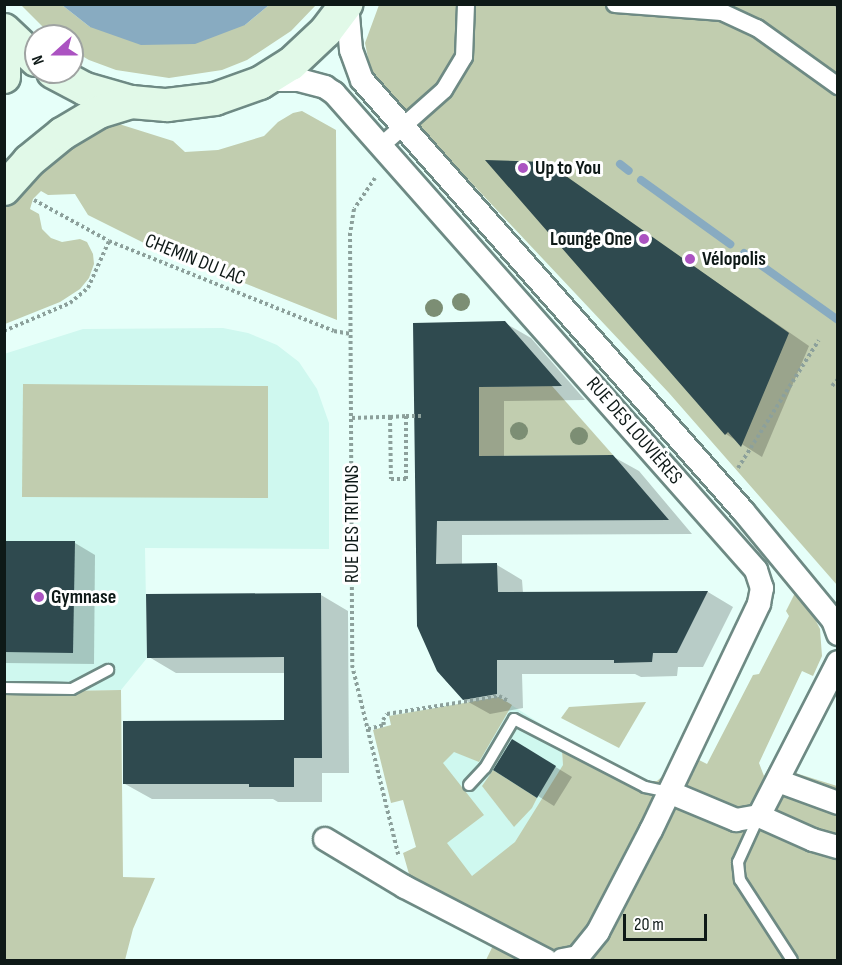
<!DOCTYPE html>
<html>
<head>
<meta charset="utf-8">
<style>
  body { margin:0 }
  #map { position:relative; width:842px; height:965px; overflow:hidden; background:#e6fff9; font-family:"Sofia Sans Condensed",sans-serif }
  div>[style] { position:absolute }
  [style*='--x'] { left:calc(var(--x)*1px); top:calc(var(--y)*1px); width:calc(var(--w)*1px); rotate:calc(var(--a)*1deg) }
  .built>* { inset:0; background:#cff8ef }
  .green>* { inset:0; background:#c1cdaf }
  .water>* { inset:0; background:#88abc1 }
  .shadow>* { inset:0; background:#0003 }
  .stream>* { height:8px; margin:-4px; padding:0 4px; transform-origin:4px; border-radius:4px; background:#88abc1 }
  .building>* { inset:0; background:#2f4a4f }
  .path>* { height:4px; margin-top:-2px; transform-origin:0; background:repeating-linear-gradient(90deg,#8ca09b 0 3px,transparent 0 6px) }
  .roads { filter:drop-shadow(2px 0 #6e8a84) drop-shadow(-2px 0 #6e8a84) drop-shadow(0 2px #6e8a84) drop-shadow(0 -2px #6e8a84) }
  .service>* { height:10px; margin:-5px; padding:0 5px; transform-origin:5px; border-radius:5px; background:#fff }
  .pedestrian>* { height:16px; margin:-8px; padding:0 8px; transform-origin:8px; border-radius:8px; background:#fff }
  .minor>* { height:22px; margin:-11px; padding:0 11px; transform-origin:11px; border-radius:11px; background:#fff }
  .secondary>* { height:32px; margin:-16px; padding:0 16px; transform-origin:16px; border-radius:16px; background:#e1f9e8 }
  .trees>* { width:18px; height:18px; margin:-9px; border-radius:50%; background:#7c8e74 }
  .dots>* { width:16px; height:16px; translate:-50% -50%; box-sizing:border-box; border:3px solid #fff; border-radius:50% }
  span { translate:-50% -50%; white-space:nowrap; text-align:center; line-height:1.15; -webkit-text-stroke:6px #fff; paint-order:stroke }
  .poi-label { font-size:20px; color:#0e1917; font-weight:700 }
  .left { translate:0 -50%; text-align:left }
  .right { translate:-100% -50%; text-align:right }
  .street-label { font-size:20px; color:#0e1917 }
  .frame { position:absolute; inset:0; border:6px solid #0e1917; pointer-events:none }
  .north { position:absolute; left:24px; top:24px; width:60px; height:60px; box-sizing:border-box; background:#fff; border:2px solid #9fa3a2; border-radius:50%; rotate:249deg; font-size:16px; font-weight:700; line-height:24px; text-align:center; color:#0e1917 }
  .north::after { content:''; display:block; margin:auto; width:21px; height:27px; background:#ab53c1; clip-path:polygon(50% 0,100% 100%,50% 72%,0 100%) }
  .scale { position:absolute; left:623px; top:914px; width:84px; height:27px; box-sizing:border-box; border:3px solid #0e1917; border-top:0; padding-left:8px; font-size:18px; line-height:21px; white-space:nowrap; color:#0e1917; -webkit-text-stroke:4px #fff; paint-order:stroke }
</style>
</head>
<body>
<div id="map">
  <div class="built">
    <i style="clip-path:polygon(223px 328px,248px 333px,277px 345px,299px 362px,317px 389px,329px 423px,329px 549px,145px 548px,147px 658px,121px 690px,5px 692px,4px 354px,83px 329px)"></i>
    <i style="clip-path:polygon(499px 697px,561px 737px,566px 806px,514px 904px,424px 861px,389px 716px)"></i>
  </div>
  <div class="green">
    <i style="clip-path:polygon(21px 5px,62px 5px,90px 27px,245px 25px,269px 5px,316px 5px,291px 31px,247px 60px,222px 70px,169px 78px,116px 70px,89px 60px,72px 50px,72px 36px,52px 36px)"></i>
    <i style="clip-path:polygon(379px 5px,837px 5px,837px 585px,669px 393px,417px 125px,389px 90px,384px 94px,371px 73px,365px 43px)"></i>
    <i style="clip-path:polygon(302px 111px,336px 130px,337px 320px,146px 244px,88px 215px,75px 194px,48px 195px,41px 191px,33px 199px,30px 209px,39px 214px,42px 229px,51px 238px,62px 242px,80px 239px,87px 242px,93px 254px,94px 264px,89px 278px,80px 289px,60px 302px,5px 324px,4px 210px,44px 157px,101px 124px,119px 124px,173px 141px,185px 152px,218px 150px,264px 136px,278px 122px,293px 113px)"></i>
    <i style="clip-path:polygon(23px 384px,268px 386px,268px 498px,22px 497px)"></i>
    <i style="clip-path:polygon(552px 386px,613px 455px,479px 456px,479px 387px)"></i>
    <i style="clip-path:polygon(796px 591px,806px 601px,820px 629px,822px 656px,813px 676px,802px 671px,759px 763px,764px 776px,770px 765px,837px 786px,837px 960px,486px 960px,502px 927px,411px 881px,403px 853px,416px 847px,403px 800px,391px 803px,373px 730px,391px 725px,389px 716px,499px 697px,512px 705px,479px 762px,454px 752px,443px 763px,484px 815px,447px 843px,472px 876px,515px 842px,563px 765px,561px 737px,647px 781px,657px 781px,665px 774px,669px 766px,693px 774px,695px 758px,707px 764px,753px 675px,759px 674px,789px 616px,786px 611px)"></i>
    <i style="clip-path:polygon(121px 690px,123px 877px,155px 878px,133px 929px,125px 960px,5px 960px,4px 692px)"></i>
    <i style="clip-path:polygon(646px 702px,619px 748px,561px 718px,569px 707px)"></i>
    <i style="clip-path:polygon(493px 770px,537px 798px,532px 808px,514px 827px,482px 786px)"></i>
  </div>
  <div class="water">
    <i style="clip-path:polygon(62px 5px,62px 4px,269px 5px,245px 25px,195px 44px,141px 45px,90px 27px)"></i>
  </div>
  <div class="shadow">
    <i style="clip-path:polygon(545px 164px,809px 346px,762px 457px,726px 434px)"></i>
    <i style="clip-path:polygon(505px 323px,531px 338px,585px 400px,504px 401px,504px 457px,612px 456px,639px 471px,692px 534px,462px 535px,462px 565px,497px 565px,522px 580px,523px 593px,708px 592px,733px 607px,703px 667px,678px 667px,677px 676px,641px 677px,635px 674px,522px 674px,523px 708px,490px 714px,463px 699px,445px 680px,415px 324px)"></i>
    <i style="clip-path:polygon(4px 542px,75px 543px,95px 555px,94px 664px,4px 663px)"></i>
    <i style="clip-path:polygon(321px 595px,348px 611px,349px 773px,322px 773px,322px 802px,278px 802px,273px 799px,152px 799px,125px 784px,285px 722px,285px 673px,176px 673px,149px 657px)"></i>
    <i style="clip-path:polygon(528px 750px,572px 777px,554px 806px,495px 769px)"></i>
  </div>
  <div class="stream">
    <i style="--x:620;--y:164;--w:11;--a:38"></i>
    <i style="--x:641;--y:180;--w:110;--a:35.7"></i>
    <i style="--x:744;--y:253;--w:115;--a:35.5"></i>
  </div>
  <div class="building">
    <i style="clip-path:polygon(485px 160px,546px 162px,789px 333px,741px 447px,728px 432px,725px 435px)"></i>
    <i style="clip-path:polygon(505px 321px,562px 386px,479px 387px,479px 456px,613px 455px,669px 520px,437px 521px,436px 564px,497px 563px,498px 592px,708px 591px,677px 653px,653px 653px,652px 662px,614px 663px,614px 660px,497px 660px,497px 694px,463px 700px,437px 671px,417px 626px,413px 323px)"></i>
    <i style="clip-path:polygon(4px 541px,75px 541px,73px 653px,4px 652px)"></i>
    <i style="clip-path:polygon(321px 593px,322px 758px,294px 758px,294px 787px,249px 787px,249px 784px,123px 784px,123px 721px,284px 720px,284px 657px,147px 658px,146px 594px)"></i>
    <i style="clip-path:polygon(512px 739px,556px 766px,537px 798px,493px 770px)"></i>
  </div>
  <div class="path">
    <i style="--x:836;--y:4;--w:4;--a:56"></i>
    <i style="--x:375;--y:178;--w:37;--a:124"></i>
    <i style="--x:354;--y:209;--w:24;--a:99"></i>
    <i style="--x:350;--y:233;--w:432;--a:89.7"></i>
    <i style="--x:352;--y:665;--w:195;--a:76.3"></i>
    <i style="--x:34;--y:200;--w:85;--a:28.7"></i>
    <i style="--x:109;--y:241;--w:242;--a:21.8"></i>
    <i style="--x:334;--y:331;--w:17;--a:10"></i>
    <i style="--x:4;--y:331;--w:72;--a:-23"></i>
    <i style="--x:70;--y:303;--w:23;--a:-40"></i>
    <i style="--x:88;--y:288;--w:51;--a:-65.9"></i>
    <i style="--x:832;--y:386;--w:9;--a:-49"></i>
    <i style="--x:390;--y:417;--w:16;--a:-4"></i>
    <i style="--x:352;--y:418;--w:38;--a:-2"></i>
    <i style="--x:390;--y:417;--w:62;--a:89.1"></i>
    <i style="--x:391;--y:479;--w:15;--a:0"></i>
    <i style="--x:406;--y:479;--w:63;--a:-90"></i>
    <i style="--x:406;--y:416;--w:16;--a:0"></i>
    <i style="--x:738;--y:468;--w:151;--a:-57.7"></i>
    <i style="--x:368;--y:729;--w:16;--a:-14"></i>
    <i style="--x:384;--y:725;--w:5;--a:-101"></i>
    <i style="--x:383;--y:720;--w:7;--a:-56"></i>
    <i style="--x:387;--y:714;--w:113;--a:-9.1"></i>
    <i style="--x:499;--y:696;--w:10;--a:29"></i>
  </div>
  <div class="roads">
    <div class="service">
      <i style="--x:4;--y:688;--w:68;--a:0.8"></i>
      <i style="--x:72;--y:689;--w:41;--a:-27.8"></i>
      <i style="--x:469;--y:785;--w:23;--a:-47"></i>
      <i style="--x:485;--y:768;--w:57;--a:-59.4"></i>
      <i style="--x:514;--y:719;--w:148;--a:27.4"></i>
      <i style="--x:645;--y:787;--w:25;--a:12"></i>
      <i style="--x:759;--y:816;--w:51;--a:114.5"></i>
      <i style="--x:738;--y:862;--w:18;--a:84"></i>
      <i style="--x:740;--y:880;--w:95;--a:57"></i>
    </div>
    <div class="pedestrian">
      <i style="--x:615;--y:4;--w:107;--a:4.3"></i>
      <i style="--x:722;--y:12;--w:38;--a:25"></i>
      <i style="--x:757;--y:28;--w:100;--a:35.6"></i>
      <i style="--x:382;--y:145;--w:83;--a:-41.6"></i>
      <i style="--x:444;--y:90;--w:39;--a:-59"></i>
      <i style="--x:464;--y:57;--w:53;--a:-87.8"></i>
    </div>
    <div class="minor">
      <i style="--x:347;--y:4;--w:46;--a:85"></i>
      <i style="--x:351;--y:50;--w:32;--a:70"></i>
      <i style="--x:362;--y:80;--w:575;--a:48.52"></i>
      <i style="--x:743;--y:511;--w:141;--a:50.5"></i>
      <i style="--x:833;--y:620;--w:15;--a:70"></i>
      <i style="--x:266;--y:80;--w:33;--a:0"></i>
      <i style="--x:299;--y:80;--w:27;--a:15"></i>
      <i style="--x:325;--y:87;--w:11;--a:34"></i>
      <i style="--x:334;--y:93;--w:637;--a:48.5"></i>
      <i style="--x:756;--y:570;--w:19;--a:72"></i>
      <i style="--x:762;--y:588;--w:16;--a:101"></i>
      <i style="--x:759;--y:604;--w:250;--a:115.5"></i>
      <i style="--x:651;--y:830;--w:115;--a:117.5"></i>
      <i style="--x:598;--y:932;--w:32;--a:129"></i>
      <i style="--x:578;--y:957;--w:16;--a:169"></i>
      <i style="--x:778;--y:781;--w:64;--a:20.1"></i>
      <i style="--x:669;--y:792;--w:73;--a:22.7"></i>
      <i style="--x:736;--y:820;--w:23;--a:-10"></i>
      <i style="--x:759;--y:816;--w:59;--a:24"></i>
      <i style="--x:813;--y:840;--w:26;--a:16"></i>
      <i style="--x:759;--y:816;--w:173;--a:-62.8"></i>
      <i style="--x:325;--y:839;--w:93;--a:31"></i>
      <i style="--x:405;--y:887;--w:159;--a:27.4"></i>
    </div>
    <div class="secondary">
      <i style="--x:4;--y:30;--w:44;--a:43.2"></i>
      <i style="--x:4;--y:53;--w:24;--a:90"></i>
      <i style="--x:53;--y:72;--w:36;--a:28"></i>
      <i style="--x:85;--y:89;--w:48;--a:15.8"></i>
      <i style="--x:131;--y:102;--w:36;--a:5"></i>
      <i style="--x:167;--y:105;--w:48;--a:-7.1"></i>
      <i style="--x:215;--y:99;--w:48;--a:-19.6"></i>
      <i style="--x:260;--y:83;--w:36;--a:-32"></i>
      <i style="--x:291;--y:64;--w:48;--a:-43.3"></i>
      <i style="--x:326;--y:31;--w:34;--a:-53"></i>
      <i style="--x:4;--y:189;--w:38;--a:-48"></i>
      <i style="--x:29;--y:161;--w:43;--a:-39.3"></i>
      <i style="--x:62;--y:134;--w:43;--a:-30.7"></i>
      <i style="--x:99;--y:112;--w:34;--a:-17"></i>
    </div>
  </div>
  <div class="trees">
    <i style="left:461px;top:302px"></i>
    <i style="left:434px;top:308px"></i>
    <i style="left:519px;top:431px"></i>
    <i style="left:579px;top:436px"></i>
  </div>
  <div class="dots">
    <i style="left:523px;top:168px;background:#ab53c1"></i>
    <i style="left:644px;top:239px;background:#ab53c1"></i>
    <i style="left:690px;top:259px;background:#ab53c1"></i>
    <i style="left:39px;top:597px;background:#ab53c1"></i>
  </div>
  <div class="poi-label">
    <span class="left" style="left:535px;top:168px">Up to You</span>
    <span class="right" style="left:632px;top:239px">Lounge One</span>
    <span class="left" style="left:702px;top:259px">Vélopolis</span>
    <span class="left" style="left:51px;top:597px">Gymnase</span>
  </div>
  <div class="street-label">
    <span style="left:195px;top:260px;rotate:22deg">CHEMIN DU LAC</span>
    <span style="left:634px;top:431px;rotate:49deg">RUE DES LOUVIÈRES</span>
    <span style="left:352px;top:524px;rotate:-90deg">RUE DES TRITONS</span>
  </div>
  <div class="frame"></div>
  <div class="north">N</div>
  <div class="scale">20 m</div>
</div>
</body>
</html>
